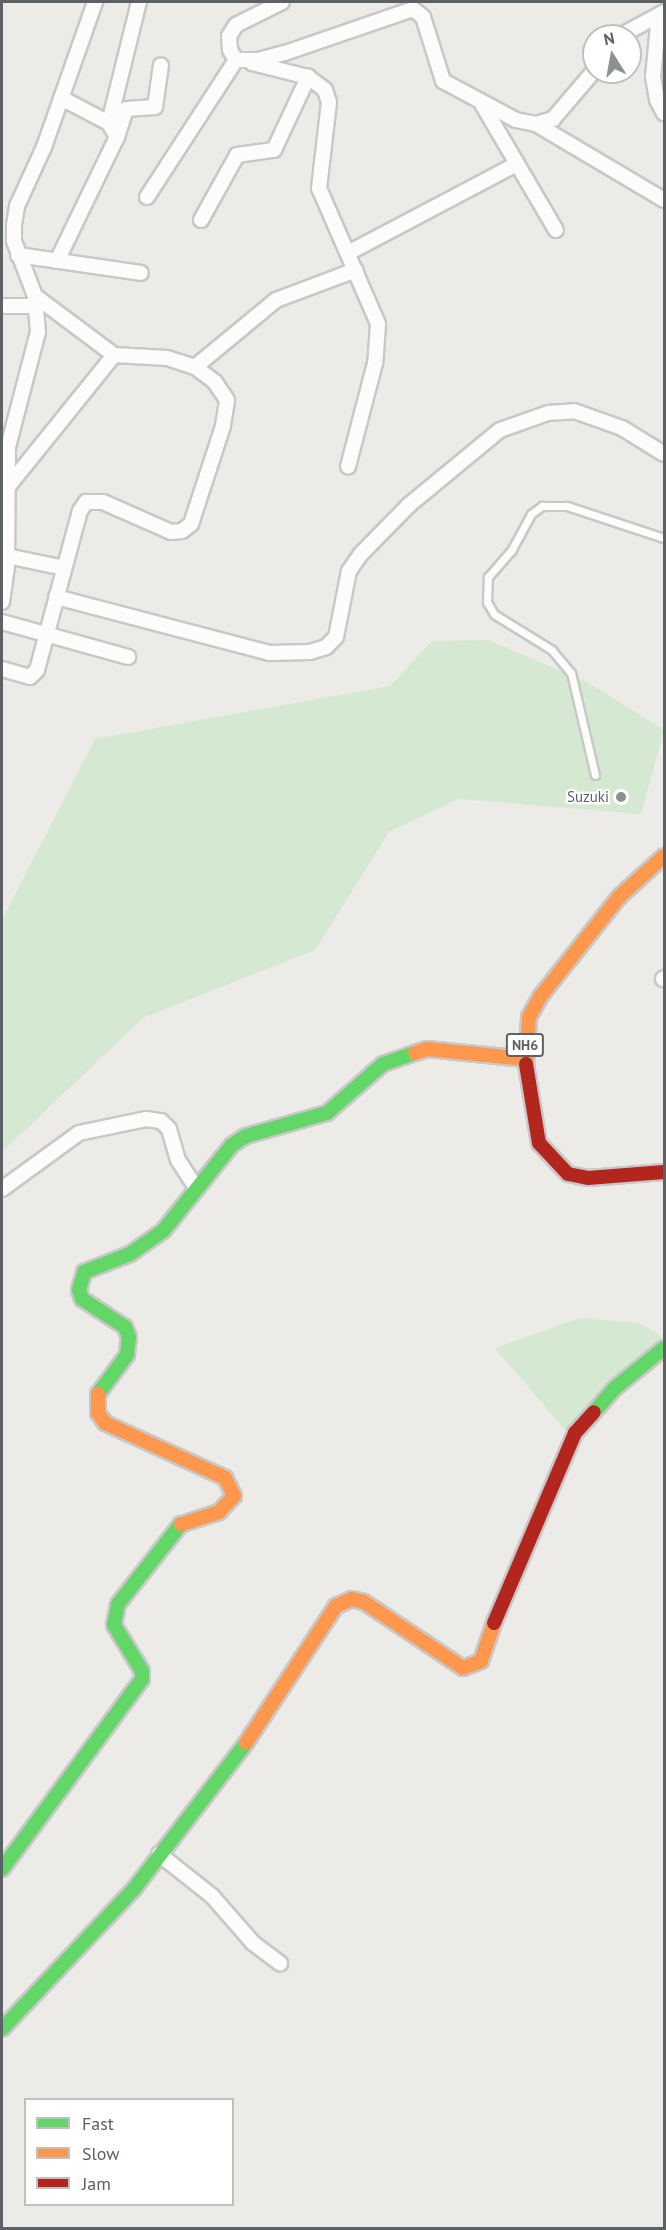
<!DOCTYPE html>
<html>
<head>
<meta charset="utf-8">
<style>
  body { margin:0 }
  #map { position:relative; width:666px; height:2230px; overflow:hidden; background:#ecebe7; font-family:"PT Sans",sans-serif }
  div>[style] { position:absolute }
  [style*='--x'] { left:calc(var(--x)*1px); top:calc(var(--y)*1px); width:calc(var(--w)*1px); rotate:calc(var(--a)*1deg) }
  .green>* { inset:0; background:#d5e9d2 }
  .roads { filter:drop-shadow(2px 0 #c8c8c8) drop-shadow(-2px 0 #c8c8c8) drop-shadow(0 2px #c8c8c8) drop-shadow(0 -2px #c8c8c8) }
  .lane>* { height:7px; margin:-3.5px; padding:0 3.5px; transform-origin:3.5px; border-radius:3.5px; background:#fcfcfb }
  .street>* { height:14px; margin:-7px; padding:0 7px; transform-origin:7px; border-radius:7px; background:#fcfcfb }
  .fast>* { height:14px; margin:-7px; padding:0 7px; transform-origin:7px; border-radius:7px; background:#63d668 }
  .slow>* { height:14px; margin:-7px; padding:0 7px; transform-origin:7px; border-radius:7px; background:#ff974d }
  .jam>* { height:14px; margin:-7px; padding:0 7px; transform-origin:7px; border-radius:7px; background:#b3261e }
  .dots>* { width:16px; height:16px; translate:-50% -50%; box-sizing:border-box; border:3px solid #fff; border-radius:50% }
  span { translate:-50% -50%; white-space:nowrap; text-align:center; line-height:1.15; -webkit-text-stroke:4.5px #fff; paint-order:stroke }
  .shield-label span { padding:2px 4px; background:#fff; border:2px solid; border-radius:4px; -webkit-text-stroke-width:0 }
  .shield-label { font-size:14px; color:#5c6165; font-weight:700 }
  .poi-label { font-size:15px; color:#5c6165 }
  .right { translate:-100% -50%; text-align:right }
  .frame { position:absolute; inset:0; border:3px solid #5c6165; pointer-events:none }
  .legend { position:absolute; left:24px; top:2098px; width:210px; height:108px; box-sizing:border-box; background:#fff; border:2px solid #bec0c1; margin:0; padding:8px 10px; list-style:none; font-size:18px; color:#5c6165 }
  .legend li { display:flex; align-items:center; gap:12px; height:30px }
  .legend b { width:30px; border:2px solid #bec0c1 }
  .north { position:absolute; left:582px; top:24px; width:60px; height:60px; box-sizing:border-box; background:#fff; border:2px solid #bec0c1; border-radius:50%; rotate:349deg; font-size:16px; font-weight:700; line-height:24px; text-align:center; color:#5c6165 }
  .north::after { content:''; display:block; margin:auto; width:21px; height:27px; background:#8e9192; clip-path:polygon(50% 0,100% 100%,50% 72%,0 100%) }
</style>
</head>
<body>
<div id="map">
  <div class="green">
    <i style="clip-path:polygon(488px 640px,589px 683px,664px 730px,641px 814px,458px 799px,389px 832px,315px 950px,143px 1018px,2px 1152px,2px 920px,95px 739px,390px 686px,432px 641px)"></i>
    <i style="clip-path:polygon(580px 1318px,639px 1323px,664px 1338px,664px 1352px,568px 1433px,495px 1348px)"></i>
  </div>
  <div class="roads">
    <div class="lane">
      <i style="--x:595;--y:775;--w:105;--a:-103.2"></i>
      <i style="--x:571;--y:673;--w:30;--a:-130"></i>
      <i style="--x:552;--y:650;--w:68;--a:-148.2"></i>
      <i style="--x:494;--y:614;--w:14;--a:-120"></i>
      <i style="--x:487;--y:602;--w:25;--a:-88"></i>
      <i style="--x:488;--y:577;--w:35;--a:-49"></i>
      <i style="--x:511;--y:551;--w:42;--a:-61.6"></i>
      <i style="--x:531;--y:514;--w:14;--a:-36"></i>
      <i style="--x:542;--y:506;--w:25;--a:0"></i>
      <i style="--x:567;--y:506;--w:102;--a:18.3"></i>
    </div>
    <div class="street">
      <i style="--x:282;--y:2;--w:51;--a:153.4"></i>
      <i style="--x:236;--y:25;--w:13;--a:122"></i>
      <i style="--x:229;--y:36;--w:14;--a:86"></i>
      <i style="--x:230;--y:50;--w:12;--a:59"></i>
      <i style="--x:236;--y:60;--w:22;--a:0"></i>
      <i style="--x:258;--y:60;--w:28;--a:-15"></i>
      <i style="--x:285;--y:53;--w:135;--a:-19"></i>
      <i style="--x:413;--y:9;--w:13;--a:39"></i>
      <i style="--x:423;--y:17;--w:67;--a:72.6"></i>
      <i style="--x:443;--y:81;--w:83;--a:28.1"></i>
      <i style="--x:516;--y:120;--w:20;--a:11"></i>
      <i style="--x:536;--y:124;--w:18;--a:-16"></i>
      <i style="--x:553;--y:119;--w:63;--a:-49.5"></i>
      <i style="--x:659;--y:15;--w:62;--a:95.5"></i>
      <i style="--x:653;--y:77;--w:23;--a:80"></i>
      <i style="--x:657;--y:100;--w:15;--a:62"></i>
      <i style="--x:620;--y:36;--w:50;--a:-28.6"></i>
      <i style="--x:252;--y:63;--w:58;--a:14"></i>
      <i style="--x:308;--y:77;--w:21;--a:37"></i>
      <i style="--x:325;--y:90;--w:13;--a:72"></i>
      <i style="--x:329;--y:102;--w:87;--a:96.6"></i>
      <i style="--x:319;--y:188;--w:148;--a:66.5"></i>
      <i style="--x:378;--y:324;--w:39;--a:94"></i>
      <i style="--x:375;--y:363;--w:107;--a:104.6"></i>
      <i style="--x:482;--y:104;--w:146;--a:59.6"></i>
      <i style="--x:109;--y:123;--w:125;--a:-76.1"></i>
      <i style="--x:536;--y:124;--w:149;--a:30.7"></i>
      <i style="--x:117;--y:137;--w:29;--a:-72"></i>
      <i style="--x:126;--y:109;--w:29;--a:-4"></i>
      <i style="--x:155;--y:107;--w:42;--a:-81.9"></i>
      <i style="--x:147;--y:197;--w:163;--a:-57"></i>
      <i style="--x:201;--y:220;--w:74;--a:-61"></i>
      <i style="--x:237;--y:155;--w:37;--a:-8"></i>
      <i style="--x:274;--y:150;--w:81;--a:-65"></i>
      <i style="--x:348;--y:253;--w:191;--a:-27.8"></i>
      <i style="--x:18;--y:255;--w:124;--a:8.3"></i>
      <i style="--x:57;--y:261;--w:138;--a:-64.2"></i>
      <i style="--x:117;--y:137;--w:16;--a:-120"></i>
      <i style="--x:109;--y:123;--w:54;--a:-152.5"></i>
      <i style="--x:2;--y:306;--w:34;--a:0"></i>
      <i style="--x:195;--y:367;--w:105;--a:-39.6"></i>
      <i style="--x:276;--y:300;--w:85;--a:-20.6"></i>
      <i style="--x:6;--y:489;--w:172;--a:-51.1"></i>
      <i style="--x:7;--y:556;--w:58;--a:11.9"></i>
      <i style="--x:56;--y:597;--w:220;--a:14.7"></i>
      <i style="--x:269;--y:653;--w:41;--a:-1.4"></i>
      <i style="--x:310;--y:652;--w:17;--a:-17"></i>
      <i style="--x:326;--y:647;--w:14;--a:-45"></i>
      <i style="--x:336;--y:637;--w:67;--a:-78.9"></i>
      <i style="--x:349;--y:571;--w:19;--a:-55"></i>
      <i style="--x:360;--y:555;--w:70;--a:-45.6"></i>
      <i style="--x:409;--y:505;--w:118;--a:-39.5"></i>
      <i style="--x:500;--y:430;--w:51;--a:-19.5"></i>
      <i style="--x:548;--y:413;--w:26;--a:-4"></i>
      <i style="--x:574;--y:411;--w:51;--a:19.5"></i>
      <i style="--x:622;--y:428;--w:49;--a:31.8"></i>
      <i style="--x:2;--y:602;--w:36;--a:-82"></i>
      <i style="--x:7;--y:566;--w:119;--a:-89.5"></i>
      <i style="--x:8;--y:447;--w:119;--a:-75.4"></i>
      <i style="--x:38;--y:332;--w:36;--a:-95"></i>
      <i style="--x:35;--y:296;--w:59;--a:-110.9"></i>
      <i style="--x:14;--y:241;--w:16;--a:-90"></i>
      <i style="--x:14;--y:225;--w:19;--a:-81"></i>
      <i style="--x:17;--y:206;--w:65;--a:-65.4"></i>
      <i style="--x:44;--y:147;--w:154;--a:-70.6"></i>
      <i style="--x:2;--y:622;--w:131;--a:15.5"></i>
      <i style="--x:2;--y:669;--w:29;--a:16"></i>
      <i style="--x:30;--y:677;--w:10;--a:-45"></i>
      <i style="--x:37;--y:670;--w:165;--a:-74.9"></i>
      <i style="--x:80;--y:511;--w:11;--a:-56"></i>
      <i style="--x:86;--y:502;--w:17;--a:0"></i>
      <i style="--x:103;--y:502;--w:74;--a:23.8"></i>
      <i style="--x:171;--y:532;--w:11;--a:-5"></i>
      <i style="--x:182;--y:531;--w:11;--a:-38"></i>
      <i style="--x:191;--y:524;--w:103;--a:-71.9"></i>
      <i style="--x:223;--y:426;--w:26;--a:-81"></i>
      <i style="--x:227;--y:400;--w:22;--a:-124"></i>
      <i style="--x:215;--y:382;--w:25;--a:-143"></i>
      <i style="--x:195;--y:367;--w:29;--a:-162"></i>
      <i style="--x:167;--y:358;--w:53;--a:-176.8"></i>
      <i style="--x:114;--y:355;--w:99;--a:-143.2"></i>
      <i style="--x:663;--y:979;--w:1;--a:-45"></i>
      <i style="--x:2;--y:1189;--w:95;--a:-36"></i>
      <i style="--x:79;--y:1133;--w:68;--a:-11.8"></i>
      <i style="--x:146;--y:1119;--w:15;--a:8"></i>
      <i style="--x:161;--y:1121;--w:11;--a:45"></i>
      <i style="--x:169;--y:1129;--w:32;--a:74"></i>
      <i style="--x:178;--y:1160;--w:33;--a:57"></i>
      <i style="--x:159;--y:1854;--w:68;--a:38.4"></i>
      <i style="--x:212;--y:1896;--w:62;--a:48.9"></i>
      <i style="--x:253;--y:1943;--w:34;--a:37"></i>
    </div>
    <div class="fast">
      <i style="--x:98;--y:1394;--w:49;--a:-53.4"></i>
      <i style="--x:127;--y:1355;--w:18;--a:-84"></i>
      <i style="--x:129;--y:1337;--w:11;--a:-112"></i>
      <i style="--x:125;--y:1327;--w:51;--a:-146.9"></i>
      <i style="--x:82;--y:1299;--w:9;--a:-108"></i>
      <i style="--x:79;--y:1290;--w:19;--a:-74"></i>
      <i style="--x:84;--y:1272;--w:49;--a:-21.4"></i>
      <i style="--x:130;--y:1254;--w:40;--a:-34.9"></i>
      <i style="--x:163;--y:1231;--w:110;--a:-51.3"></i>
      <i style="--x:232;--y:1145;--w:17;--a:-33"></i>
      <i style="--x:246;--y:1136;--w:84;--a:-15.9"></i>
      <i style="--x:327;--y:1113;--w:74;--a:-41.2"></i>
      <i style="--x:383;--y:1064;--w:34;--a:-19"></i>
      <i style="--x:594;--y:1412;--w:32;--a:-49"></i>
      <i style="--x:615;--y:1388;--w:63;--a:-39.2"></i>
      <i style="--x:2;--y:1869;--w:236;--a:-53.6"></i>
      <i style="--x:142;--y:1679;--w:8;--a:-90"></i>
      <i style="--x:142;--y:1671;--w:54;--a:-121.3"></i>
      <i style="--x:114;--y:1625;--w:21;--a:-79"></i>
      <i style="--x:118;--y:1604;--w:102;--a:-51.8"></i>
      <i style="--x:2;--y:2029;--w:192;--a:-46.7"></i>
      <i style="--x:134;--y:1889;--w:184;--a:-52.5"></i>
    </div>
    <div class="slow">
      <i style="--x:415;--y:1053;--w:13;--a:-18"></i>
      <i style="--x:427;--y:1049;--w:99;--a:5.8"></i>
      <i style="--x:526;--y:1064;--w:47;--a:-86.3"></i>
      <i style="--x:529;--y:1017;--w:23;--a:-61"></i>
      <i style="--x:540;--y:997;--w:127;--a:-51.7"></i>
      <i style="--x:619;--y:897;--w:61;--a:-42.3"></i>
      <i style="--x:98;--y:1394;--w:19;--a:90"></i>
      <i style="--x:98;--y:1413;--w:12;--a:55"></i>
      <i style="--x:105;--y:1423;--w:132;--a:24.6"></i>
      <i style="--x:225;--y:1478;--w:20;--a:63"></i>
      <i style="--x:234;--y:1496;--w:22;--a:133"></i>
      <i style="--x:219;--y:1512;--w:40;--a:162"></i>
      <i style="--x:246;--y:1743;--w:164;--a:-56.7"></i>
      <i style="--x:336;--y:1606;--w:17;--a:-24"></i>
      <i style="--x:352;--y:1599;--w:12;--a:14"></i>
      <i style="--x:364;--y:1602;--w:119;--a:33.7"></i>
      <i style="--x:463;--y:1668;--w:19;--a:-21"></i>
      <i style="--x:481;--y:1661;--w:40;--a:-71.1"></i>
    </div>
    <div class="jam">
      <i style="--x:526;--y:1064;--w:80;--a:80.7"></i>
      <i style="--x:539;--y:1143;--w:42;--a:46.9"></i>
      <i style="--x:568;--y:1174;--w:20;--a:11"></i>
      <i style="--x:588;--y:1178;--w:76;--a:-4.5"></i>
      <i style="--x:494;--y:1623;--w:207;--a:-66.9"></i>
      <i style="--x:575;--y:1433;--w:28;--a:-48"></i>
    </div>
  </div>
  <div class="dots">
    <i style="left:621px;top:797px;background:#8e9192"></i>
  </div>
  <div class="shield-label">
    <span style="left:525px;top:1045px">NH6</span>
  </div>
  <div class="poi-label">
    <span class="right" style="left:609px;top:797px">Suzuki</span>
  </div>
  <div class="frame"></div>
  <ul class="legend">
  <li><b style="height:8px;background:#63d668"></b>Fast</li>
  <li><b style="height:8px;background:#ff974d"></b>Slow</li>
  <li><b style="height:8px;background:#b3261e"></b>Jam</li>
  </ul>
  <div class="north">N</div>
</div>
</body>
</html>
